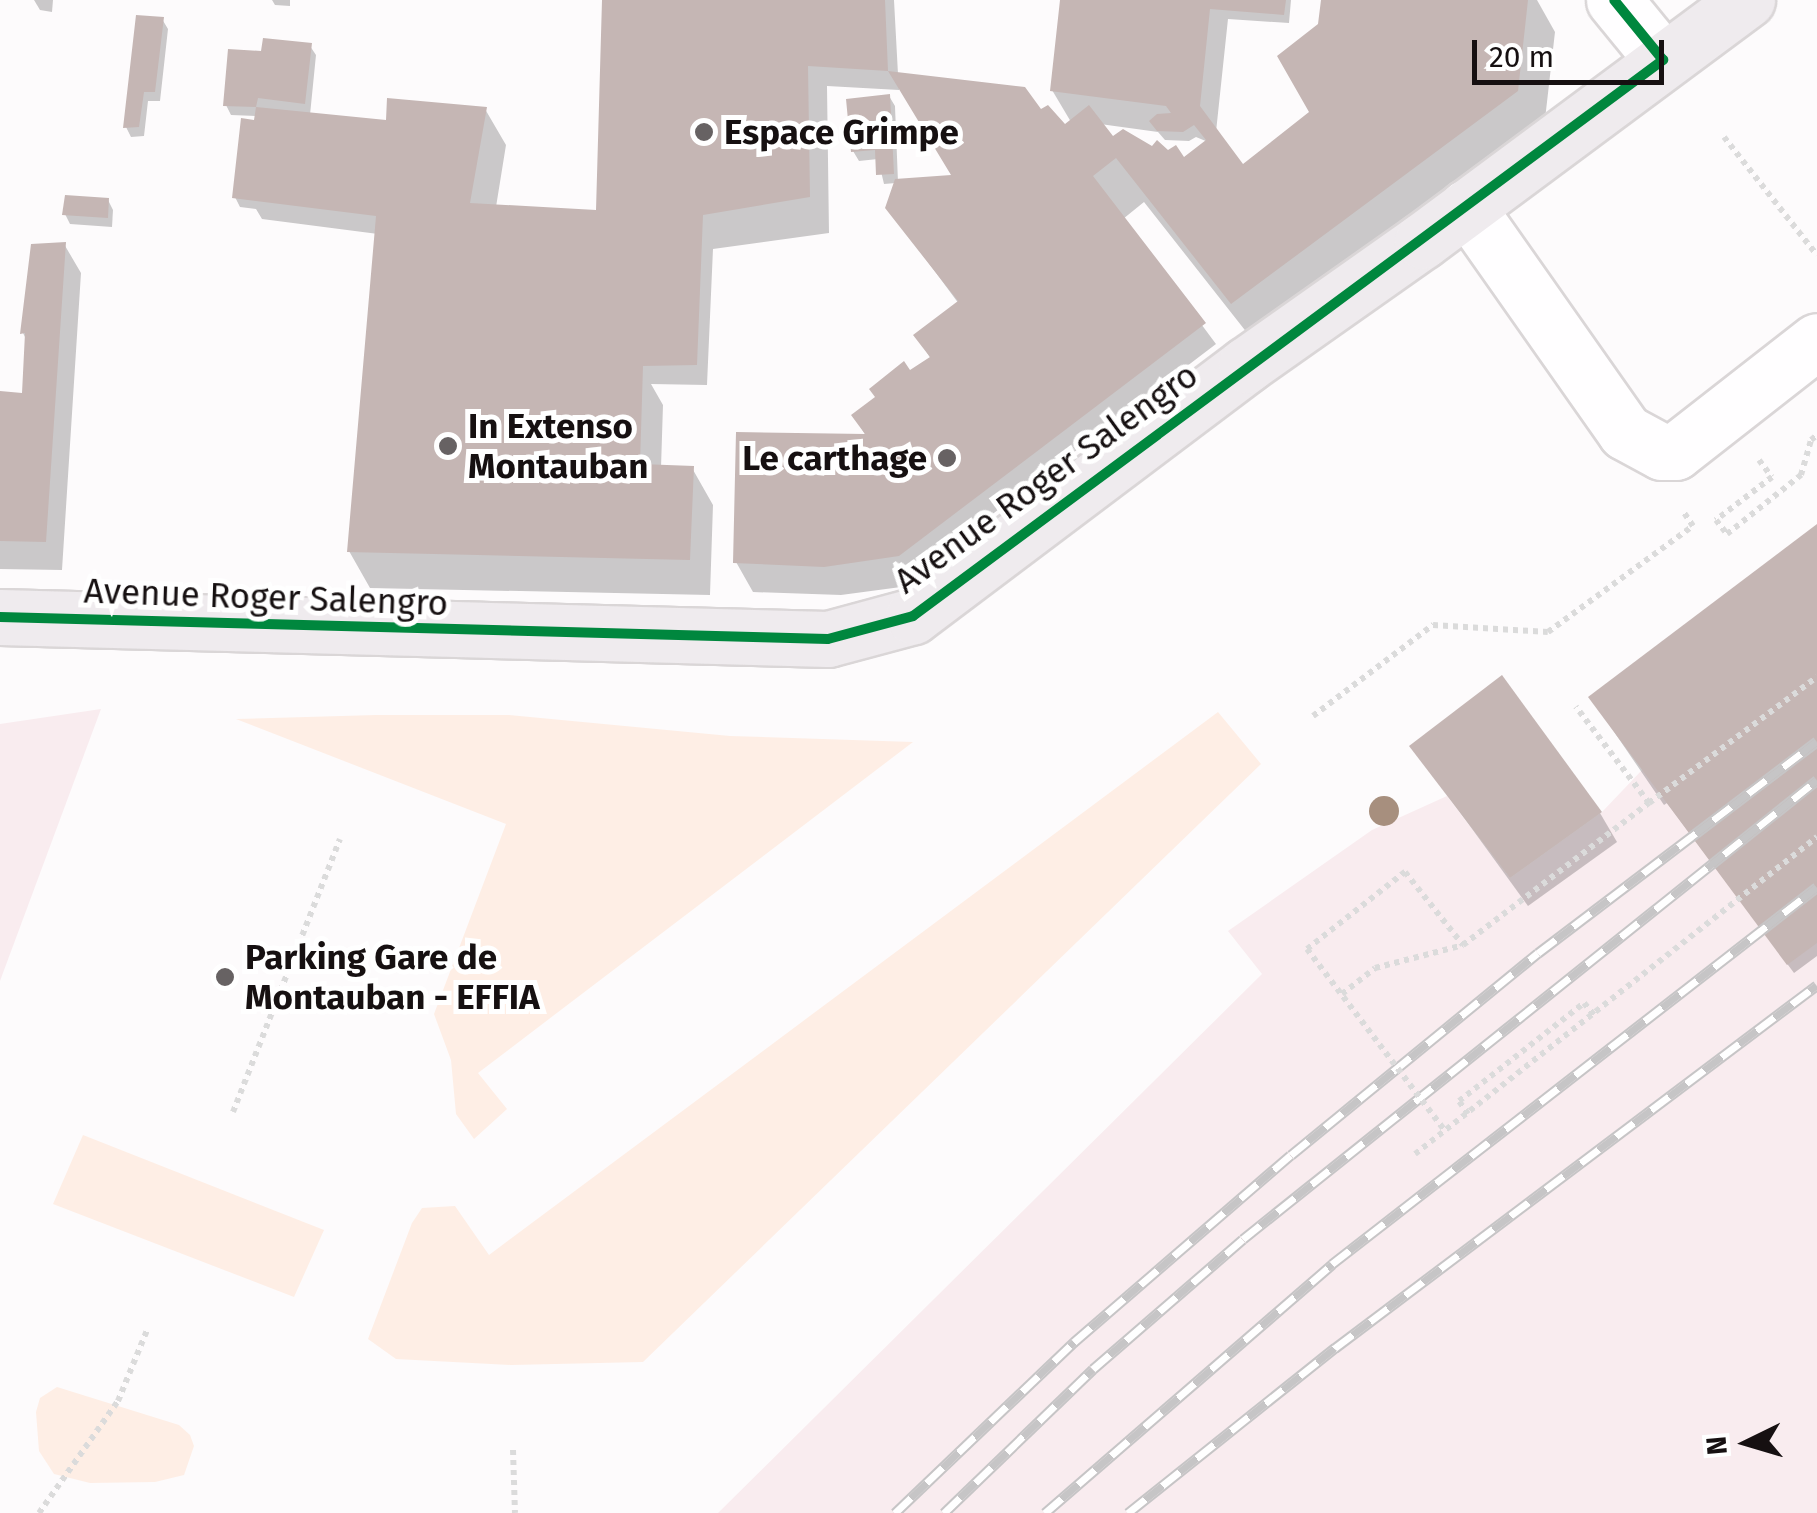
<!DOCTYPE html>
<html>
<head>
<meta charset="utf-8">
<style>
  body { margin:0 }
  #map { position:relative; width:1817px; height:1513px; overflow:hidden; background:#fdfbfc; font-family:"Fira Sans",sans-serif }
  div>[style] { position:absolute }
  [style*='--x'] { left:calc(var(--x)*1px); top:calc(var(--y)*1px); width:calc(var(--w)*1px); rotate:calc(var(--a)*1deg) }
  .built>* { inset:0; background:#f9ecef }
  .green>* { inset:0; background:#feeee5 }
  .shadow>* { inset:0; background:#0003 }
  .building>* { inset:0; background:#c5b6b4 }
  .path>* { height:6px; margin-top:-3px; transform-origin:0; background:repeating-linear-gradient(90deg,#dbdbdb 0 5px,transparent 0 10px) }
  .roads { filter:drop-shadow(2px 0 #dad6d7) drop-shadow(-2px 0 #dad6d7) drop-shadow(0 2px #dad6d7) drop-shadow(0 -2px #dad6d7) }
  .minor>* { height:55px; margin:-27.5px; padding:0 27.5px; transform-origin:27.5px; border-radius:27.5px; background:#fffeff }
  .major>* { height:55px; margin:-27.5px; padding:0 27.5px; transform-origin:27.5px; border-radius:27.5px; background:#efebee }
  .rail>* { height:11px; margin-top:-5.5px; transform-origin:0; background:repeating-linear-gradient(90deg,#fff 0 22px,#c6c5c6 0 44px); box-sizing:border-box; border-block:2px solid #c6c5c6 }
  .path-bridge>* { height:6px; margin-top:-3px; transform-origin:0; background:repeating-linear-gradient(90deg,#dbdbdb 0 5px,transparent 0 10px) }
  .cycleway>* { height:10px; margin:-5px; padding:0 5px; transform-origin:5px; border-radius:5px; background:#00873e }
  .trees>* { width:30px; height:30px; margin:-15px; border-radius:50%; background:#a78f7e }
  .dots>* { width:28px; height:28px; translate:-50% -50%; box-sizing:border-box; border:5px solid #fff; border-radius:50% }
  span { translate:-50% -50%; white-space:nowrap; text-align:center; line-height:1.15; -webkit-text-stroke:10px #fff; paint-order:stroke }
  .poi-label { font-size:35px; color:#161011; font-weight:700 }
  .left { translate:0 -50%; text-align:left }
  .right { translate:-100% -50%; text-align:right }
  .street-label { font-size:35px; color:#161011 }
  .north { position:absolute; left:1697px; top:1393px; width:100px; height:100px; -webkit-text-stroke:8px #fff; paint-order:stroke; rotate:265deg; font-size:28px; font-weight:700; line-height:40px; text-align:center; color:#161011 }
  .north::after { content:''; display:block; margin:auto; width:35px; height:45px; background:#161011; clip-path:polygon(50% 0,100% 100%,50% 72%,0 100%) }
  .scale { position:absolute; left:1472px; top:40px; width:192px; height:45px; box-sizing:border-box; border:5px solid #161011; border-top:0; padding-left:12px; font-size:30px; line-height:35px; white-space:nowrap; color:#161011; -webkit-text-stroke:8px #fff; paint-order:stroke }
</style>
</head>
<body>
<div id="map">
  <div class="built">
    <i style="clip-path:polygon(1817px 639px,1817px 1513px,718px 1513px,1262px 974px,1228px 931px,1372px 830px,1447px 796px,1510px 878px,1602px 812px,1642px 770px)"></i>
    <i style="clip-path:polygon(101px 709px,0 981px,0 724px)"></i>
  </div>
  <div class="green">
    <i style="clip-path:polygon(1218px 712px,1261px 764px,643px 1362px,511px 1365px,396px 1359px,368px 1339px,412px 1223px,422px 1208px,455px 1206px,489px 1255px)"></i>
    <i style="clip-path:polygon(376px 715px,509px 715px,730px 736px,913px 742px,478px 1073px,507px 1109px,474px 1139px,456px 1114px,451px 1060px,434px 1014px,506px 824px,236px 719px)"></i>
    <i style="clip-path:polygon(83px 1135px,324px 1230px,294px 1297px,53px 1204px)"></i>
    <i style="clip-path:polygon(57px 1387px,179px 1425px,190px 1435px,194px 1446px,184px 1475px,155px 1482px,90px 1483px,54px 1474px,39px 1451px,36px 1412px,40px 1398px)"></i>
  </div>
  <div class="shadow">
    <i style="clip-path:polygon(34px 0,53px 0,52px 12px,40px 10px)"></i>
    <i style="clip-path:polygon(272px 0,290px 0,290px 6px,275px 5px)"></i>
    <i style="clip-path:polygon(evenodd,605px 0,894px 0,898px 74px,1041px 112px,1064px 128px,1071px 122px,1052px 90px,1062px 0,1291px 0,1289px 23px,1228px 19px,1216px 132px,1242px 167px,1313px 114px,1324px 0,1537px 0,1555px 32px,1543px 137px,1259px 348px,1144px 202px,1123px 219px,1216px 344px,944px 551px,950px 560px,916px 585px,841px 595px,753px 592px,736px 562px,866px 436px,854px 416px,931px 359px,916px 335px,959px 304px,888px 208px,896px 183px,884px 184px,878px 159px,859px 161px,853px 151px,889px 96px,895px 106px,898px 182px,955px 177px,899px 83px,899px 90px,827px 86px,829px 233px,713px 249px,707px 385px,651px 384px,663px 405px,661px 468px,692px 468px,713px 505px,710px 595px,370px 588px,349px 551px,378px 234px,262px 219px,256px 209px,240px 207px,235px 197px,258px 116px,231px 115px,226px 105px,263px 54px,310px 46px,316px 55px,310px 115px,388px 123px,485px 109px,506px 145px,496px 207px,599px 220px,605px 0,1100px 124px,1158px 132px,1165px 140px,1189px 141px,1196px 137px,1208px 142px,1184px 161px,1112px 140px,1100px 124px)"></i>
    <i style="clip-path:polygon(162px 19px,168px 29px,160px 101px,148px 101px,144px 136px,131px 137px,126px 127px)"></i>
    <i style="clip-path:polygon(108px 200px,113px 210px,112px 227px,70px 224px,65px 214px)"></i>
    <i style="clip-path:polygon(64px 244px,81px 273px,62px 570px,0 569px,0 394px,25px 396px,27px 341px,23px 333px)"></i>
    <i style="clip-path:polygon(1817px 527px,1817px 956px,1794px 973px,1667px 803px,1664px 805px,1591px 698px)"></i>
    <i style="clip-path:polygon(1412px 746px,1600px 813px,1617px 842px,1528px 906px)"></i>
  </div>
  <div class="building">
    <i style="clip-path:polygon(602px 0,885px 0,888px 71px,1025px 87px,1041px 109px,1048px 105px,1065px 124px,1089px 105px,1113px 136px,1123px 129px,1152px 146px,1157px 140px,1168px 150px,1176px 145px,1184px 157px,1206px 140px,1194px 125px,1183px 132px,1157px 131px,1149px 121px,1157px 114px,1171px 113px,1166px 106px,1050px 91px,1060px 0,1286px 0,1284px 15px,1210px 9px,1200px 106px,1243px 164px,1309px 112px,1277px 56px,1318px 24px,1321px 0,1528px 0,1518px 91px,1231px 304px,1116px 158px,1093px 176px,1206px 323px,899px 556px,824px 567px,733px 563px,736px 432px,865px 434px,851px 415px,875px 397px,869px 389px,904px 361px,910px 370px,930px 357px,913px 335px,958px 301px,885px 208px,895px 179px,951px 175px,888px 71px,808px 66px,810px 197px,703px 215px,697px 365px,643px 366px,640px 464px,694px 466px,690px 560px,347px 552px,376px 216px,232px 198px,241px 118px,254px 120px,256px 107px,223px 106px,228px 49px,261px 51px,263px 38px,312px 43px,305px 104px,258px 98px,256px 107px,386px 120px,387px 98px,487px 107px,470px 203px,596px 210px)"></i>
    <i style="clip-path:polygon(136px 15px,164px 17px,155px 92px,144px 92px,139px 127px,123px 128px)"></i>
    <i style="clip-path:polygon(890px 94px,894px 174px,876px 175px,875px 150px,851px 152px,846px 99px)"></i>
    <i style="clip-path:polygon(65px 195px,109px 198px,108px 218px,62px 215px)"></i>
    <i style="clip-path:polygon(66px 242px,46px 542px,0 541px,0 391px,22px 393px,25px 333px,20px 334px,31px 244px)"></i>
    <i style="clip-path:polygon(1817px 524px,1817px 943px,1787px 965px,1588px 697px)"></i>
    <i style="clip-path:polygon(1502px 675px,1602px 812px,1510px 878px,1409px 746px)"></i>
  </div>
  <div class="path">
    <i style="--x:1724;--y:137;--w:150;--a:51.8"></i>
    <i style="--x:1759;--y:460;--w:21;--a:53"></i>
    <i style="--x:1772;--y:477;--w:71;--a:142.5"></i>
    <i style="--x:1716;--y:520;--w:18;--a:52"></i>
    <i style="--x:1727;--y:534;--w:95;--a:-38.6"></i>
    <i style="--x:1801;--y:475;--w:36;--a:-74"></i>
    <i style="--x:1811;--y:440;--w:8;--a:-40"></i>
    <i style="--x:1313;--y:716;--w:151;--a:-37.2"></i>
    <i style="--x:1433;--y:625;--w:115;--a:3.5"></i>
    <i style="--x:1548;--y:632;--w:180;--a:-36.2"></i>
    <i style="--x:1693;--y:526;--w:18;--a:-124"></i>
    <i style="--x:1649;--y:803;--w:210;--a:-36.9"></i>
    <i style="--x:1307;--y:949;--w:125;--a:-38.2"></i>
    <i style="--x:1405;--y:872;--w:93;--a:51.5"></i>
    <i style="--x:1463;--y:945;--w:234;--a:-37.4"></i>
    <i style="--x:1649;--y:803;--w:121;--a:-127.2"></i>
    <i style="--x:1342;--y:994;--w:42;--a:-38.2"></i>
    <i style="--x:1375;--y:968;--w:91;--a:-14.6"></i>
    <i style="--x:233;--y:1112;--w:293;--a:-68.6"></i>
    <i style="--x:1468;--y:1114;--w:16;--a:-125"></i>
    <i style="--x:1459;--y:1101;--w:159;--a:-38.1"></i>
    <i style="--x:1584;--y:1003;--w:17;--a:50"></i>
    <i style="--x:1415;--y:1154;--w:512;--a:-38.26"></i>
    <i style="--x:513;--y:1450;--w:63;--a:88.2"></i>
    <i style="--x:39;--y:1513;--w:137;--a:-54.8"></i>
    <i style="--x:118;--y:1401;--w:79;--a:-67.7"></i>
  </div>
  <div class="roads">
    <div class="minor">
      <i style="--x:1614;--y:0;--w:77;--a:50.8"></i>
      <i style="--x:1467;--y:207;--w:275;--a:54.9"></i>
      <i style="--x:1625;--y:432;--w:42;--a:28.4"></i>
      <i style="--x:1662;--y:452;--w:13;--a:0"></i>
      <i style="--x:1675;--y:452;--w:180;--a:-38"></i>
    </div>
    <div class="major">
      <i style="--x:0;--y:617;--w:828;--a:1.52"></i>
      <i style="--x:828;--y:639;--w:88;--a:-15.1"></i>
      <i style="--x:913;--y:616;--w:417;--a:-37"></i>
      <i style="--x:1246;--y:365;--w:215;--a:-35.2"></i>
      <i style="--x:1422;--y:241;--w:405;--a:-36.6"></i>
    </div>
  </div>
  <div class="rail">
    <i style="--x:895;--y:1513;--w:248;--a:-43.7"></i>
    <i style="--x:1074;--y:1342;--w:286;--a:-40.8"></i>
    <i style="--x:1291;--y:1155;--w:319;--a:-39.3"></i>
    <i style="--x:1538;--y:953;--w:350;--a:-37.2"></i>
    <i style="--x:944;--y:1513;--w:207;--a:-44"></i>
    <i style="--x:1093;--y:1369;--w:198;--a:-40.9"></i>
    <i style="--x:1243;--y:1239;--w:735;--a:-38.65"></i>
    <i style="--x:1045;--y:1513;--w:380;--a:-40.9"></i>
    <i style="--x:1332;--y:1264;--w:614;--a:-37.86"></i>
    <i style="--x:1128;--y:1513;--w:265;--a:-38.6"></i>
    <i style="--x:1335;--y:1348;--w:603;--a:-36.98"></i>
  </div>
  <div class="path-bridge">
    <i style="--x:1307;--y:949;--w:228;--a:52.8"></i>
  </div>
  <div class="cycleway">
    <i style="--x:0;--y:617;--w:828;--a:1.52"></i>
    <i style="--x:828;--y:639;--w:88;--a:-15.1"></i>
    <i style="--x:913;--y:616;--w:934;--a:-36.55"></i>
    <i style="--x:1663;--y:60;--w:77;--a:-129.2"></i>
  </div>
  <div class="trees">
    <i style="left:1384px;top:811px"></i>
  </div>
  <div class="dots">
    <i style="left:704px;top:132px;background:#676263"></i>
    <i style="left:448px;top:446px;background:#676263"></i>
    <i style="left:947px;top:458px;background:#676263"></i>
    <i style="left:225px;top:977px;background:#676263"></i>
  </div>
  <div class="poi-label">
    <span class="left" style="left:724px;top:132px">Espace Grimpe</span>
    <span class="left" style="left:468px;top:446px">In Extenso<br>Montauban</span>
    <span class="right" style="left:927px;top:458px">Le carthage</span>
    <span class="left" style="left:245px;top:977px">Parking Gare de<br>Montauban - EFFIA</span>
  </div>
  <div class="street-label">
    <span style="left:1046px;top:478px;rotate:-36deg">Avenue Roger Salengro</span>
    <span style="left:266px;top:597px;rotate:2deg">Avenue Roger Salengro</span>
  </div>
  <div class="north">N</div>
  <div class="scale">20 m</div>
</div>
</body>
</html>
